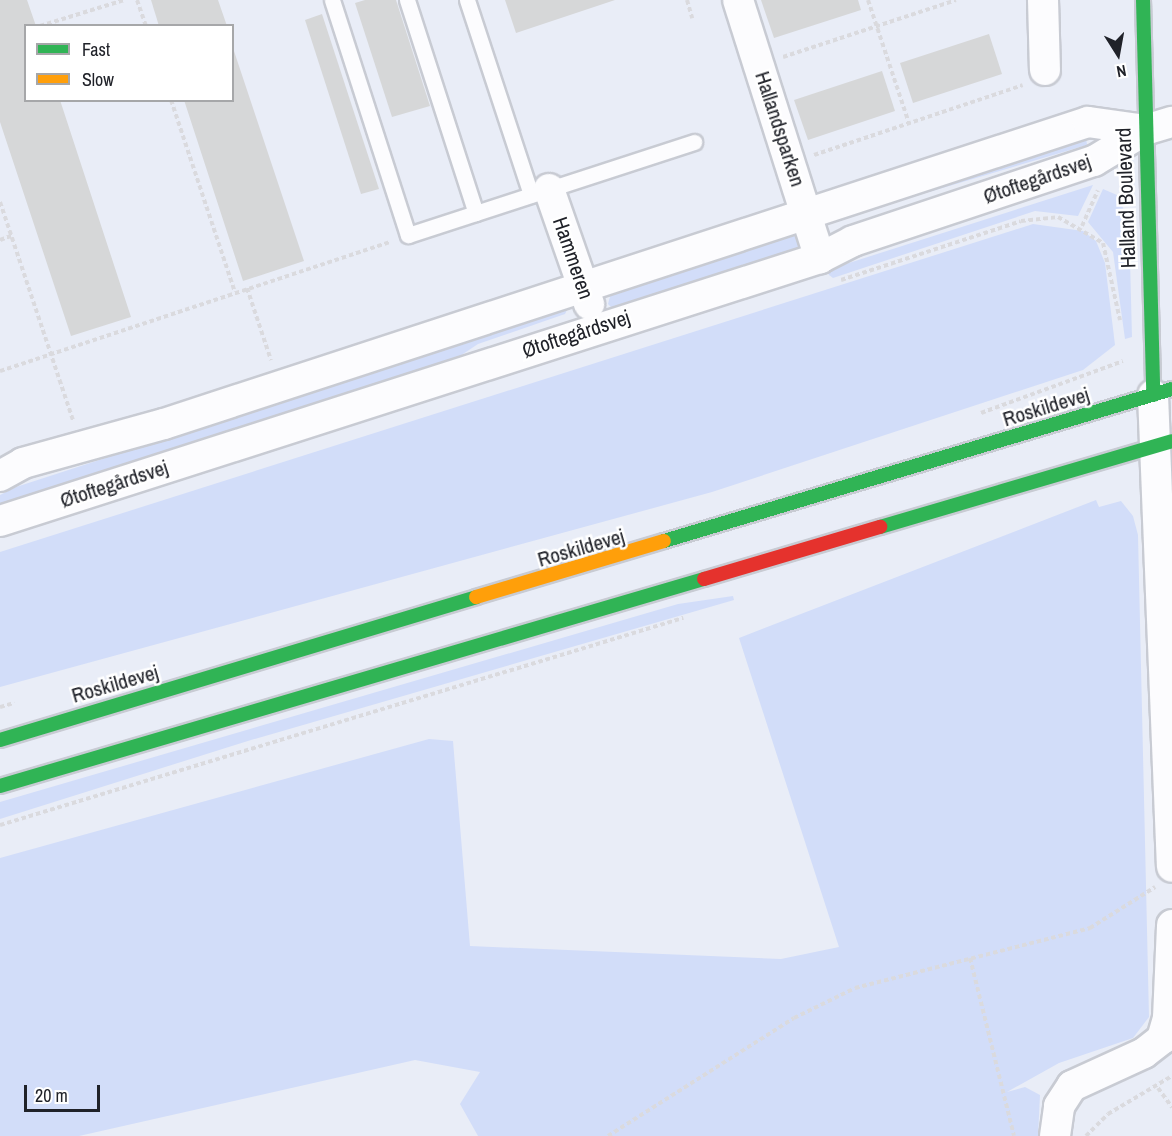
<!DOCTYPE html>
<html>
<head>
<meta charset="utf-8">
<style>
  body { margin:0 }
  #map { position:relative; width:1172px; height:1136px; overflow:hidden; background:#e9edf7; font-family:"Archivo Narrow",sans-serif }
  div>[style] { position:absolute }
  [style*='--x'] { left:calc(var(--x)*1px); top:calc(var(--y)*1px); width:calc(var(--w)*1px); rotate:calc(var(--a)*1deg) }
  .green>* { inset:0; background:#d2ddf9 }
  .building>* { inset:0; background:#d6d7d8 }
  .path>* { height:4px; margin-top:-2px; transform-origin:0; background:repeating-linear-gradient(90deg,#dadade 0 4.5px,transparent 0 7.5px) }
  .roads { filter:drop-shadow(2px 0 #c8cbd3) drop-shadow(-2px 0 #c8cbd3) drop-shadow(0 2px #c8cbd3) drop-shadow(0 -2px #c8cbd3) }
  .lane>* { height:15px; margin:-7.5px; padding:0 7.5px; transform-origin:7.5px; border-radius:7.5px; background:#fcfcfe }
  .street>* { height:30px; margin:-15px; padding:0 15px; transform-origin:15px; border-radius:15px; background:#fcfcfe }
  .fast>* { height:14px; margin:-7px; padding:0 7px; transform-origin:7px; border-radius:7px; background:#30b455 }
  .slow>* { height:14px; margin:-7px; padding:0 7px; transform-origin:7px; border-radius:7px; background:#ff9f0a }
  .jam>* { height:14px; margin:-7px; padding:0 7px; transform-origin:7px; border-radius:7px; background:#e5322d }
  span { translate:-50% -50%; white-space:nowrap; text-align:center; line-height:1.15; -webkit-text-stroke:5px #fff; paint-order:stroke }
  .street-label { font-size:21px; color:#202229 }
  .legend { position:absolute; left:24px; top:24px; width:210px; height:78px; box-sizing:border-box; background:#fff; border:2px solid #a6a7a9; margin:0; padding:8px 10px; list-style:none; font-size:18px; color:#202229 }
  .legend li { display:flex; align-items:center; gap:12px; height:30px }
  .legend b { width:30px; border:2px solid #a6a7a9 }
  .north { position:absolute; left:1088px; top:24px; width:60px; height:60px; -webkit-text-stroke:4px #fff; paint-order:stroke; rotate:169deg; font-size:16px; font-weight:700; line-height:24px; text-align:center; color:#202229 }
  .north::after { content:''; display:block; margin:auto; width:21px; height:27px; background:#202229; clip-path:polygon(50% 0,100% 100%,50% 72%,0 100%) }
  .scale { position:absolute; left:24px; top:1085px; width:76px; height:27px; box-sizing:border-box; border:3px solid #202229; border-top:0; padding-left:8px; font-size:18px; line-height:21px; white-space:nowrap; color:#202229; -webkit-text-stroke:4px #fff; paint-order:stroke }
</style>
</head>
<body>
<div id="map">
  <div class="green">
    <i style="clip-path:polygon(1086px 137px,1087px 145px,929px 192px,930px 188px)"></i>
    <i style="clip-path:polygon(1093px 185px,1078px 216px,1035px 211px,833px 278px,829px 275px,827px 270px)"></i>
    <i style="clip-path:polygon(1103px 189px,1117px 195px,1129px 221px,1132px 337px,1125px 339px,1113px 252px,1088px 222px)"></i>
    <i style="clip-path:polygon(1033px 224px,1083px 231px,1096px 241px,1105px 263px,1115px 345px,1083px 370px,712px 492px,0 687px,0 552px)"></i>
    <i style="clip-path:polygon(795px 233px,804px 246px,798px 250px,613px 309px,608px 304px,611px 293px)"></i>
    <i style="clip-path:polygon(568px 308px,565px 314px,478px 344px,454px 360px,0 513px,0 495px,16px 487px)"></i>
    <i style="clip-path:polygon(1096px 500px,1099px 507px,1121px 501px,1133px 516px,1138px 535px,1149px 1017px,1133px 1038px,1059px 1063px,1007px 1092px,1025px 1087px,1040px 1095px,1038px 1136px,478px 1136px,460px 1104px,480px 1072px,415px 1060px,79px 1136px,0 1136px,0 858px,429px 739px,453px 741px,470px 946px,781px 959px,839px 947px,739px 638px)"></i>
    <i style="clip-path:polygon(733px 596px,734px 600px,251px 740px,0 819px,0 802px,678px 604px)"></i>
  </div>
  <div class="building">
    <i style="clip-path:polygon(0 0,27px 0,36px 26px,26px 26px,26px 100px,60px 100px,131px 317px,71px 336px,0 122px)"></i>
    <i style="clip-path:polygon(151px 0,218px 0,227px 26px,159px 26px)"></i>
    <i style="clip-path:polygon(365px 0,396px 0,430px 106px,392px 117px,355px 3px)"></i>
    <i style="clip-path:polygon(505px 0,615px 0,516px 33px)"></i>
    <i style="clip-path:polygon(761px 0,858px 0,861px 10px,774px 38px)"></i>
    <i style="clip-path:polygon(322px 14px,379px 189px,361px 194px,305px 20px)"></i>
    <i style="clip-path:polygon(989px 34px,1002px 74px,913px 103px,900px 63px)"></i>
    <i style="clip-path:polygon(232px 45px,304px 261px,243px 281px,184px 100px,232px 100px)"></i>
    <i style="clip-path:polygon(882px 71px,895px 111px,808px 140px,794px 100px)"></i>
  </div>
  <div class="path">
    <i style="--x:137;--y:0;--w:28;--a:71"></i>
    <i style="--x:687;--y:0;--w:19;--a:74"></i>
    <i style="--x:868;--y:0;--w:130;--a:71.6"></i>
    <i style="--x:40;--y:26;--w:88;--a:-17.2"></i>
    <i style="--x:783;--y:57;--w:182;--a:-18.2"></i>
    <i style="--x:171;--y:100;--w:202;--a:71.6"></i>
    <i style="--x:814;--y:155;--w:220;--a:-18.5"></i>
    <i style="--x:0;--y:202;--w:230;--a:71.5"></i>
    <i style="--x:1082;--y:226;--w:39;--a:-66"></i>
    <i style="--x:0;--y:240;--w:12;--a:-20"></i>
    <i style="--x:841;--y:280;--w:189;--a:-18.1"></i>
    <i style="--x:1021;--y:221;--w:37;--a:-6"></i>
    <i style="--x:1058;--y:217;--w:52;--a:30"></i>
    <i style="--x:1103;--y:243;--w:79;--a:77.6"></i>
    <i style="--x:247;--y:288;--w:76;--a:71.6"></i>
    <i style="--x:0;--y:371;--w:412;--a:-18.3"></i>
    <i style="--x:981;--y:413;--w:151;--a:-20.1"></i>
    <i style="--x:0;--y:707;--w:15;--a:-16"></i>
    <i style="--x:0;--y:825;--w:714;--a:-16.86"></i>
    <i style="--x:970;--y:958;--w:183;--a:76.1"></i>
    <i style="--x:1158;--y:1088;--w:24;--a:54"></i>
    <i style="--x:608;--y:1136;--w:220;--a:-32.4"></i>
    <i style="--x:794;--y:1018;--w:68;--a:-26.2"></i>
    <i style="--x:855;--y:988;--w:243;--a:-14.3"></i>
    <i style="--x:1090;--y:928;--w:77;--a:-32.2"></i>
    <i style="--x:1086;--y:1136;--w:31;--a:-45"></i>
    <i style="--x:1108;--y:1114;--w:74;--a:-30.7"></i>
  </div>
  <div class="roads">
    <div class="lane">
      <i style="--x:332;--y:0;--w:247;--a:72.1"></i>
      <i style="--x:408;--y:235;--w:301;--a:-18"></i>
      <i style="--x:407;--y:0;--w:224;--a:72.1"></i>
      <i style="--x:467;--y:0;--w:205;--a:71.8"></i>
    </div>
    <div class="street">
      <i style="--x:738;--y:0;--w:271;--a:72.4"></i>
      <i style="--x:1043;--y:0;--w:70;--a:88.4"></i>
      <i style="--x:549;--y:189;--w:122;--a:70.8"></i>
      <i style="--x:1153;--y:395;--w:472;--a:87.7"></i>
      <i style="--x:0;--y:476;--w:26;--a:-29"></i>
      <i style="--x:23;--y:463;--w:146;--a:-15.5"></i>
      <i style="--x:164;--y:424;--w:972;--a:-18.1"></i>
      <i style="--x:1088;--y:122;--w:58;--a:8"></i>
      <i style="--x:0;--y:521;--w:861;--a:-17.78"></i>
      <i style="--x:820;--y:258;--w:37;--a:-27"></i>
      <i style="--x:853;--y:241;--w:254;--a:-18.4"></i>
      <i style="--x:1094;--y:161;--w:60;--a:-31.3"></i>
      <i style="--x:1145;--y:130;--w:28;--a:-17"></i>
      <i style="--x:1055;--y:1136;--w:30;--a:-82"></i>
      <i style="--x:1059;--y:1106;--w:24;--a:-57"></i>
      <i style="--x:1072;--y:1086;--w:79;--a:-24.6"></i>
      <i style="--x:1144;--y:1053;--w:23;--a:-38"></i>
      <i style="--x:1162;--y:1039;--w:22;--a:-74"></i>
      <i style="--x:1168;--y:1018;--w:93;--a:-87.5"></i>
    </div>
    <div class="fast">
      <i style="--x:1143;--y:0;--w:395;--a:88.5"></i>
      <i style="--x:880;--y:527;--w:304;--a:-16.4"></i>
      <i style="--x:664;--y:541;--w:530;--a:-16.66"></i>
      <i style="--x:0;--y:740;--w:497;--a:-16.7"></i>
      <i style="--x:0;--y:786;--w:734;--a:-16.39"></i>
    </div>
    <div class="slow">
      <i style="--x:476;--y:597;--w:196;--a:-16.6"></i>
    </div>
    <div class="jam">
      <i style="--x:704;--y:579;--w:184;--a:-16.5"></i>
    </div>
  </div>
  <div class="street-label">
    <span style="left:780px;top:129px;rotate:72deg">Hallandsparken</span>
    <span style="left:1037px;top:179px;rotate:-19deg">Øtoftegårdsvej</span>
    <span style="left:1126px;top:198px;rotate:-92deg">Halland Boulevard</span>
    <span style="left:573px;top:258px;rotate:71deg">Hammeren</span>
    <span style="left:576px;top:334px;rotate:-18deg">Øtoftegårdsvej</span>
    <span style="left:1046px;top:407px;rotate:-17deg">Roskildevej</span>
    <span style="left:114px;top:484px;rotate:-18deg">Øtoftegårdsvej</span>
    <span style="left:581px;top:548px;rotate:-16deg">Roskildevej</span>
    <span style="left:115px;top:684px;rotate:-16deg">Roskildevej</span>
  </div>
  <ul class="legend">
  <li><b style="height:8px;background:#30b455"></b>Fast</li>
  <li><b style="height:8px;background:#ff9f0a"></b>Slow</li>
  </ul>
  <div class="north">N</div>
  <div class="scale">20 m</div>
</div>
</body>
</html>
